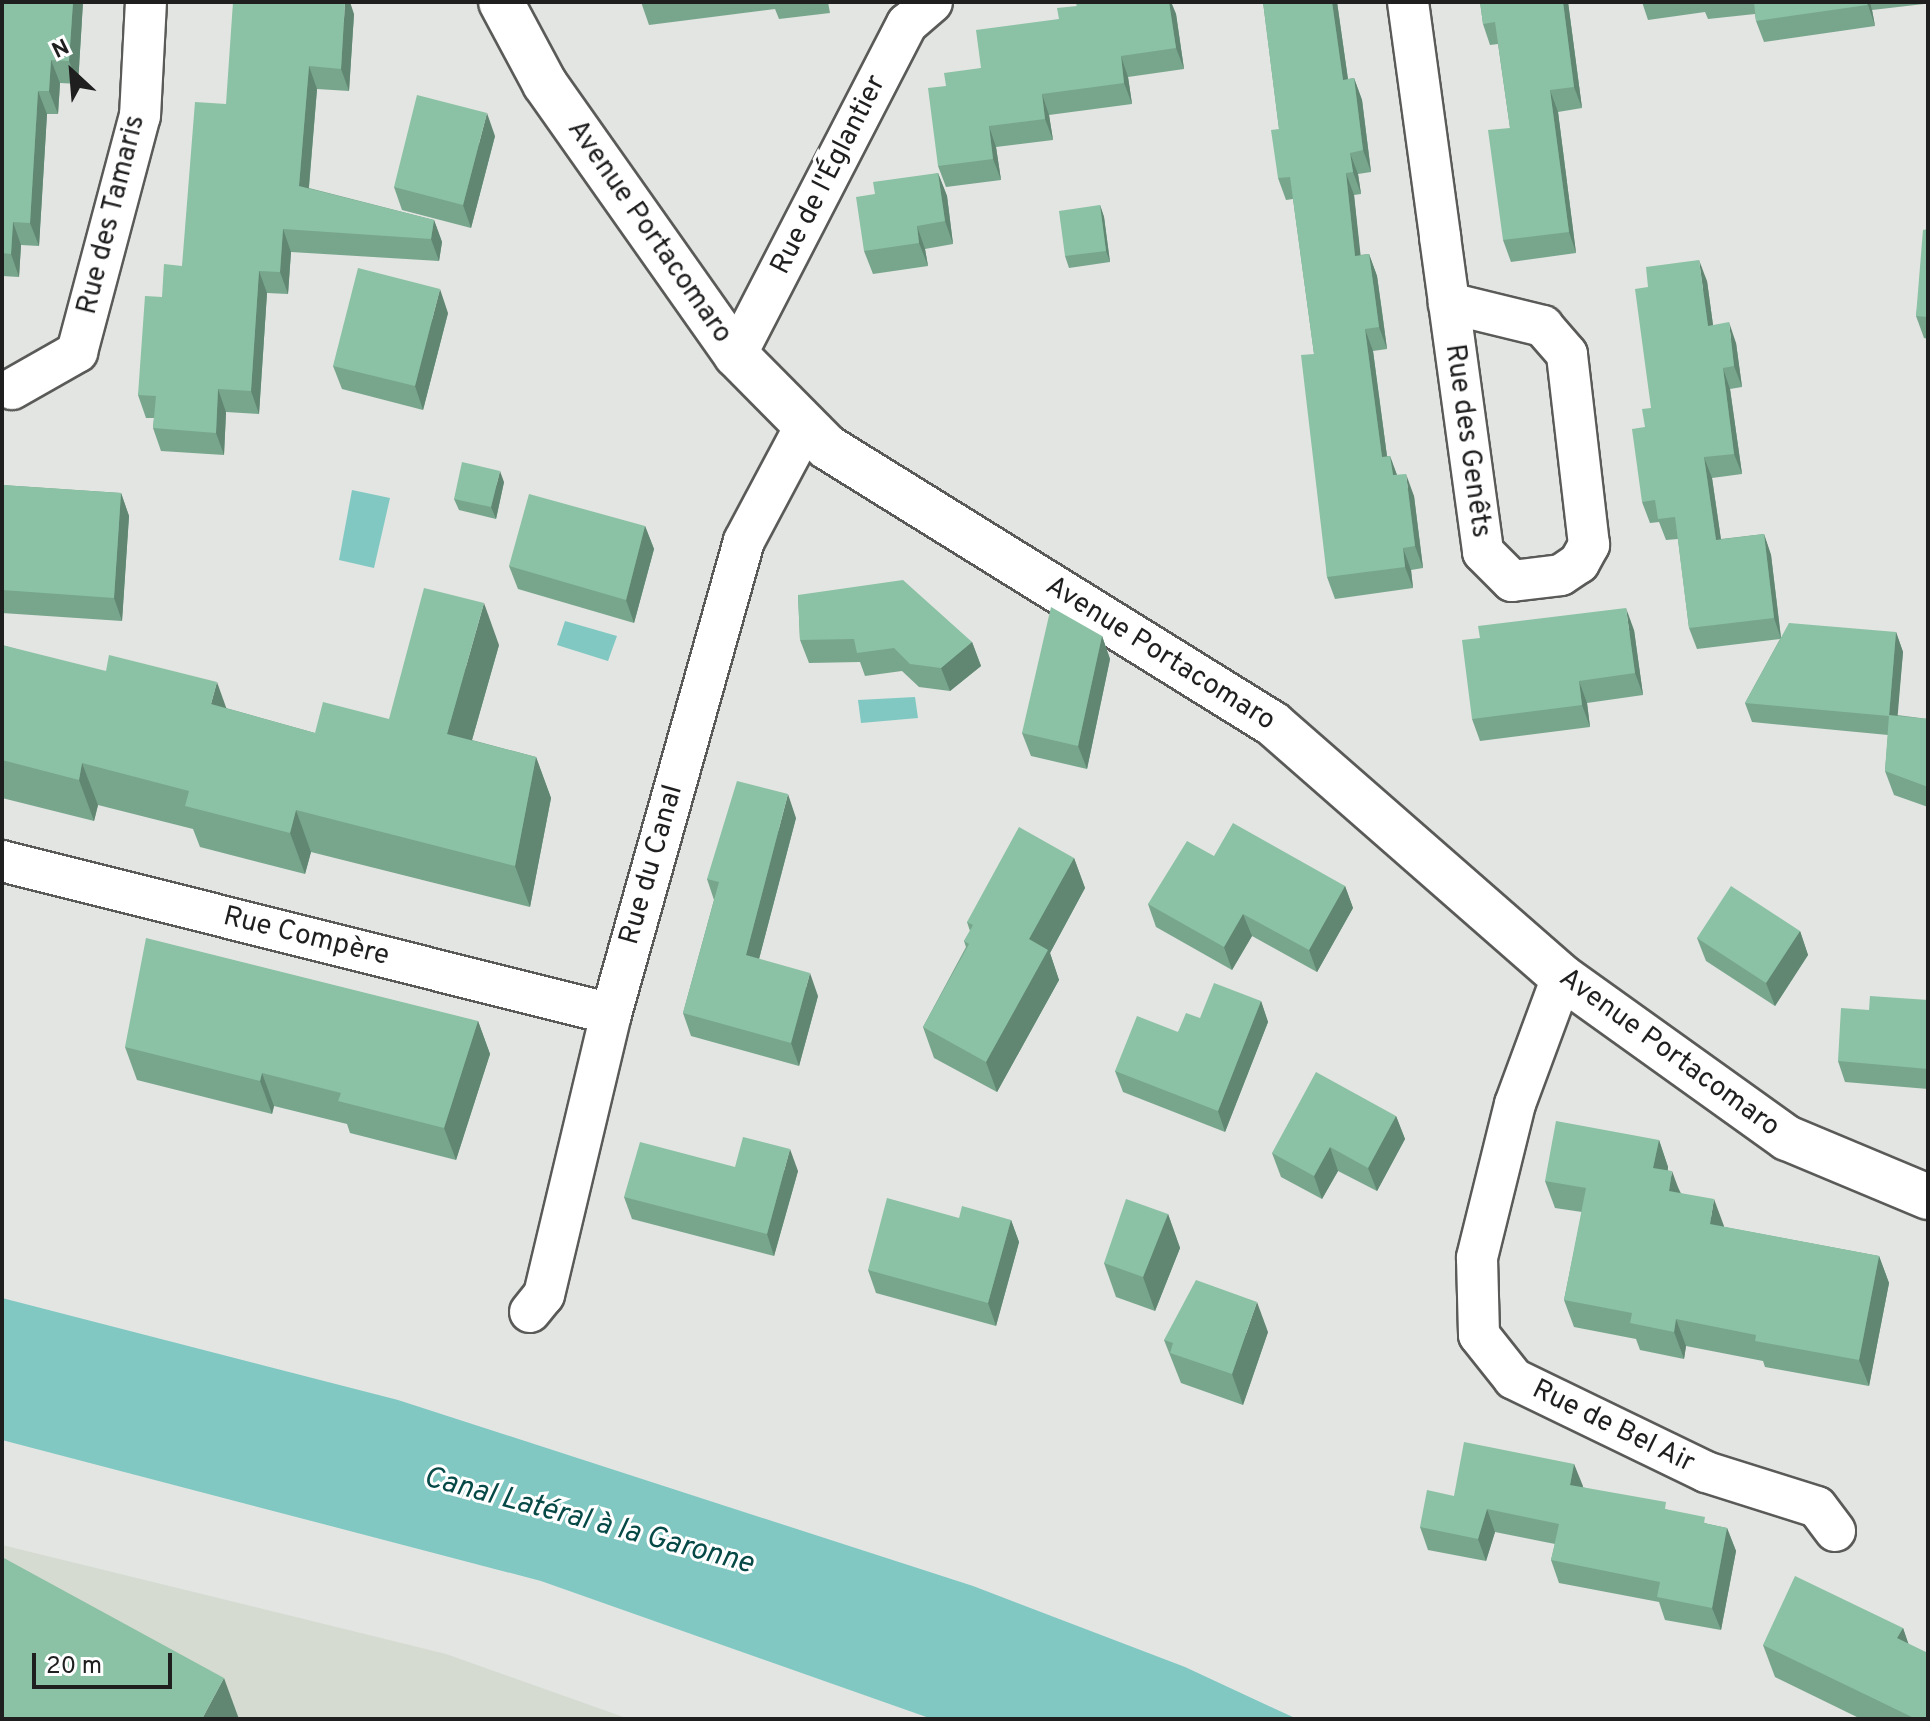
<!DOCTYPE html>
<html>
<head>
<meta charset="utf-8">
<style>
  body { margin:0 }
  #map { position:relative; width:1930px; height:1721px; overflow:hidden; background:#e2e5e1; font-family:Overpass,sans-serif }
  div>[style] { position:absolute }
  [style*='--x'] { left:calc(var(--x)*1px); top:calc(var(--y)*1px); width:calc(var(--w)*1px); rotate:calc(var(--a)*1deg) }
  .built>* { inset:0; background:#d5dbd1 }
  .water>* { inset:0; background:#81c8c3 }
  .roads { filter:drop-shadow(2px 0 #5a5b58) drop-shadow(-2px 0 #5a5b58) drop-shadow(0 2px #5a5b58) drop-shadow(0 -2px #5a5b58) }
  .minor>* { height:40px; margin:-20px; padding:0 20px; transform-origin:20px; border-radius:20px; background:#fff }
  .tertiary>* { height:44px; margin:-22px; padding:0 22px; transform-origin:22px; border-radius:22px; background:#fff }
  .wall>* { inset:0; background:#78a68d }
  .shaded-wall>* { inset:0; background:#618773 }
  .building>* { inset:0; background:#8bc1a4 }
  span { translate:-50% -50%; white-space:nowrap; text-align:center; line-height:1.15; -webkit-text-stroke:6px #fff; paint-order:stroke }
  .street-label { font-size:28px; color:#1e1f1e }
  .water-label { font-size:30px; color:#064946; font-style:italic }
  .frame { position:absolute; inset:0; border:4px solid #1e1f1e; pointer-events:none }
  .north { position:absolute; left:32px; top:32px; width:80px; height:80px; -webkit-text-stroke:6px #fff; paint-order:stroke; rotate:334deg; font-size:22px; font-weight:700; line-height:32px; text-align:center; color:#1e1f1e }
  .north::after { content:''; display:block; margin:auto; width:28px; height:36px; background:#1e1f1e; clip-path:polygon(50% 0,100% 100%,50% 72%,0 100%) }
  .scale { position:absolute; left:32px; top:1653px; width:140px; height:36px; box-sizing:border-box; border:4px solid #1e1f1e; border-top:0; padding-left:10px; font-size:24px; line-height:28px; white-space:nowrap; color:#1e1f1e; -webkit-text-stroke:6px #fff; paint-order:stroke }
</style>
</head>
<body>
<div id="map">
  <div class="built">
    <i style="clip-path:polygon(2px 1545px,446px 1654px,629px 1719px,2px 1719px)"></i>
  </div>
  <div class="water">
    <i style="clip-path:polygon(352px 490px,390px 498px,374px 568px,339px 560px)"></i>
    <i style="clip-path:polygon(565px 621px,617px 636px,608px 661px,557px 645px)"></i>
    <i style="clip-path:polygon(915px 697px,918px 718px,861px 723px,858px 700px)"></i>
    <i style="clip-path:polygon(2px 1298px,398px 1400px,973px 1586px,1185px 1667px,1297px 1719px,932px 1719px,541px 1581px,2px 1440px)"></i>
  </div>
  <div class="roads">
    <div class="minor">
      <i style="--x:1408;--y:2;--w:237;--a:82.2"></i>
      <i style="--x:1440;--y:237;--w:318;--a:82.2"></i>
      <i style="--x:1483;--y:552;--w:41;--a:45"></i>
      <i style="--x:1512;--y:581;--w:49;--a:-7"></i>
      <i style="--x:1561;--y:575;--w:22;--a:-34"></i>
      <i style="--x:1579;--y:563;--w:21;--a:-61"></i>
      <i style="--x:1589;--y:545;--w:192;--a:-96.6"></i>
      <i style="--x:1567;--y:354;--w:37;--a:-131"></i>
      <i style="--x:1543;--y:326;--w:97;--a:-166.3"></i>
      <i style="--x:736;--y:355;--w:373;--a:-62.7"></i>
      <i style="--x:907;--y:24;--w:33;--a:-41"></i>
      <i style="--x:12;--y:389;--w:75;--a:-29.6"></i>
      <i style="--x:77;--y:352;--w:244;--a:-75.1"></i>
      <i style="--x:140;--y:116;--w:114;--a:-87"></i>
      <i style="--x:2;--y:861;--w:628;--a:14.1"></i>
      <i style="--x:1562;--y:977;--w:135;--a:110.3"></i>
      <i style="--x:1515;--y:1104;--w:159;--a:103.9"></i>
      <i style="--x:1477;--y:1258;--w:77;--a:88.5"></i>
      <i style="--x:1479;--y:1335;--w:56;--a:51.5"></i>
      <i style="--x:1514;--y:1379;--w:213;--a:25.8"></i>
      <i style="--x:1706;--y:1472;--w:116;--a:17.5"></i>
      <i style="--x:1817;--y:1507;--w:30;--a:53"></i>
      <i style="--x:530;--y:1312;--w:22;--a:-51"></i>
      <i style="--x:544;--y:1295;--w:289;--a:-76.6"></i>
      <i style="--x:611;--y:1014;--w:491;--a:-74.3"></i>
      <i style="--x:744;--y:541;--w:128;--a:-62"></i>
    </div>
    <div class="tertiary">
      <i style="--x:501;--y:2;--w:93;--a:61.8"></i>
      <i style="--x:545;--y:84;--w:332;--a:54.8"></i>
      <i style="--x:736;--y:355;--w:129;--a:45.3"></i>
      <i style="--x:827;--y:447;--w:525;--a:31.84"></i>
      <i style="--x:1273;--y:724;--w:384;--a:41.2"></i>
      <i style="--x:1562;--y:977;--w:277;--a:35.6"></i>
      <i style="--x:1787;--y:1138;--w:153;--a:22.7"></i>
    </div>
  </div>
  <div class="wall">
    <i style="clip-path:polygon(2px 2px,83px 2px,78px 84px,60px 83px,58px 114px,47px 114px,39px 246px,21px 245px,19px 277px,2px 276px)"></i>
    <i style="clip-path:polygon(641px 2px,828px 2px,830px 13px,779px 19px,775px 9px,649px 25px)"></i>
    <i style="clip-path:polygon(1076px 2px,1171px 2px,1176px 14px,1184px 69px,1128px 77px,1132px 104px,1049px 115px,1053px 140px,996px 147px,1001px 180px,946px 187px,938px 166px,946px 86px,981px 68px,1059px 19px,1077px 6px)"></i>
    <i style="clip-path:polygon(1263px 2px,1337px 2px,1348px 79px,1354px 78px,1362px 100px,1371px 172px,1358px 174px,1361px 194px,1354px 195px,1360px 255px,1369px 254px,1377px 276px,1382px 311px,1387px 349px,1373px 351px,1387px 456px,1390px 456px,1397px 475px,1414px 496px,1423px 568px,1411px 570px,1413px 588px,1335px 599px,1327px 577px,1314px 354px,1293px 199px,1286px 200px,1278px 178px,1279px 129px)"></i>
    <i style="clip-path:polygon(1480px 2px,1568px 2px,1582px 108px,1558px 112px,1576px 253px,1511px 262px,1503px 240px,1510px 128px,1498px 44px,1490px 45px,1483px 24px)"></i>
    <i style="clip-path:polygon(1642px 2px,1924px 2px,1924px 4px,1872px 10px,1875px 26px,1764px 42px,1756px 21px,1755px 14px,1708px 19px,1705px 12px,1648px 20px)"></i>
    <i style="clip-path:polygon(354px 14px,349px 91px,317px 89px,309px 188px,434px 220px,442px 242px,439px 261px,291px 252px,288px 294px,267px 293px,259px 414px,226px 412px,224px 455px,161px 451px,153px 428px,154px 418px,146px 418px,138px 395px,162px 297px,182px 266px,226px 104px)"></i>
    <i style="clip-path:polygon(495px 136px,471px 228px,402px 210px,394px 187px)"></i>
    <i style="clip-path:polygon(938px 173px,947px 196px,953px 244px,925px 249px,928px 266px,873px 274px,864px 251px,875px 194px)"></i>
    <i style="clip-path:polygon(1100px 205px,1104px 217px,1110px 262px,1069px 268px,1065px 256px)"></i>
    <i style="clip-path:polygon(1928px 229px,1928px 339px,1924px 338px,1916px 316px)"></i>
    <i style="clip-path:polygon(1707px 281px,1713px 325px,1736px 343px,1742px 387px,1730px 389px,1742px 474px,1712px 478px,1721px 539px,1764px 534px,1771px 555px,1781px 637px,1896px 632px,1903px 652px,1897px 715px,1928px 719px,1928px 807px,1894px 795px,1885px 771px,1888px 735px,1752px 722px,1745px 703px,1780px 639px,1697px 649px,1689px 628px,1678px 539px,1666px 540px,1659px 522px,1650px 523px,1642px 502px,1645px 427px)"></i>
    <i style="clip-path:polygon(448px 313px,423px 410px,342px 389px,333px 366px)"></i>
    <i style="clip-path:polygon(504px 482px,496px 519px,459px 510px,454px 499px)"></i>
    <i style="clip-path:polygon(2px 485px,121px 493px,129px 516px,122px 621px,2px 613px)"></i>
    <i style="clip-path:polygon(645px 526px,654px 549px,634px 623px,518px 589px,509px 566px)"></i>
    <i style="clip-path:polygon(798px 595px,972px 642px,981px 666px,950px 691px,919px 687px,902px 671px,865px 676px,860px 662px,809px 663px,800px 640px)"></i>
    <i style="clip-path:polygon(1634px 630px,1643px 695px,1587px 703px,1590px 727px,1480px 741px,1472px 719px)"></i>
    <i style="clip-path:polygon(1102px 636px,1110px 659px,1087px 769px,1031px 756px,1022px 733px)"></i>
    <i style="clip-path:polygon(2px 645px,315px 733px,389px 719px,499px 645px,472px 740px,536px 757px,551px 798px,530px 907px,311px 852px,305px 874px,200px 847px,193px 829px,98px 805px,94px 821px,2px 798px)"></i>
    <i style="clip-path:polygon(796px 818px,759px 959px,818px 996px,799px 1066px,691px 1036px,683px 1013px,714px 900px,707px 879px)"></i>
    <i style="clip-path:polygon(1214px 856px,1345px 886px,1353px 908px,1317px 972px,1252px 936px,1232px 970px,1156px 927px,1148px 904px)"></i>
    <i style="clip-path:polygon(1074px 858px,1085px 888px,1050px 953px,1059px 980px,997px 1092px,934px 1058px,923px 1027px,966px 947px,964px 941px,970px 931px,967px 922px)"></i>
    <i style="clip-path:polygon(1800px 931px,1808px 955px,1775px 1006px,1706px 961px,1697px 938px)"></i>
    <i style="clip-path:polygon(1928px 1000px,1928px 1089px,1845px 1082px,1838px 1061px,1869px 1010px)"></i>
    <i style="clip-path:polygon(1261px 1001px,1268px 1022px,1225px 1132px,1123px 1092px,1115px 1071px,1200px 1018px)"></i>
    <i style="clip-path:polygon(478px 1021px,490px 1054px,456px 1160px,350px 1133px,347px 1124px,274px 1106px,272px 1114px,137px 1080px,125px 1047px)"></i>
    <i style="clip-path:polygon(1396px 1116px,1405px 1139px,1377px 1191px,1338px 1171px,1322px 1199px,1281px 1177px,1272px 1153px)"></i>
    <i style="clip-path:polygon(1659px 1140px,1668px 1167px,1668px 1170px,1681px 1193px,1724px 1227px,1879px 1256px,1889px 1283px,1869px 1386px,1765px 1367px,1763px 1361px,1686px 1346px,1684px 1359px,1640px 1350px,1636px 1339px,1574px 1327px,1564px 1300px,1582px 1212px,1555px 1208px,1545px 1181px)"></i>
    <i style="clip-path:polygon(735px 1167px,798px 1171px,774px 1256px,632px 1219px,624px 1197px)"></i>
    <i style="clip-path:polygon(1168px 1214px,1180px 1248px,1155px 1311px,1116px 1297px,1104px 1263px)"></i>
    <i style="clip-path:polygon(959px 1218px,1011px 1220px,1019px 1242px,996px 1326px,876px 1293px,868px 1270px)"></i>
    <i style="clip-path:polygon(1268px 1332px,1243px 1405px,1181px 1383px,1164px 1340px)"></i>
    <i style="clip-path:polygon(1574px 1464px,1582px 1487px,1668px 1510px,1708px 1524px,1727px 1528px,1736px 1551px,1721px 1630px,1665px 1620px,1659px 1602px,1559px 1583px,1551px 1560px,1555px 1544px,1495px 1532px,1486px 1561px,1428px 1550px,1420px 1527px,1454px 1496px)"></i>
    <i style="clip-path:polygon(1903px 1628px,1908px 1644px,1928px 1719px,1861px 1719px,1775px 1677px,1763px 1645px)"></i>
  </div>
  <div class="shaded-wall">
    <i style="clip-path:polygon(73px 2px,83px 2px,78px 84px,69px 61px)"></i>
    <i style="clip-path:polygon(345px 2px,350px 2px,354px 14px,349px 91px,341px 69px)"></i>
    <i style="clip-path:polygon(1169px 2px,1171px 2px,1176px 14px,1184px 69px,1176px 48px)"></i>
    <i style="clip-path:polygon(1332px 2px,1337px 2px,1351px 101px,1343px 80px)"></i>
    <i style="clip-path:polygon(1563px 2px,1568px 2px,1582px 108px,1574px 87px)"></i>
    <i style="clip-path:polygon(1867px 2px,1870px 2px,1872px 10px,1875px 26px)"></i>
    <i style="clip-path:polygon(1121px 56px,1128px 77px,1132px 104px,1124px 83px)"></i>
    <i style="clip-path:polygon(51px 60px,60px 83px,58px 114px,49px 91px)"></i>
    <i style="clip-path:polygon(309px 66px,317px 89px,307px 208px,299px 186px)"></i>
    <i style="clip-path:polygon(1354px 78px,1362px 100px,1371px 172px,1363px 150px)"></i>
    <i style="clip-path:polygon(1550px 90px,1558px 112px,1576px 253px,1569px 232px)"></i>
    <i style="clip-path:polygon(38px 91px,47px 114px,39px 246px,30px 223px)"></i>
    <i style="clip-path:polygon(1042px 94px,1049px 115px,1053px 140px,1045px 119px)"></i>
    <i style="clip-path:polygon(487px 113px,495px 136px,471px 228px,463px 205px)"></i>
    <i style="clip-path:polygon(989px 126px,996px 147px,1001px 180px,993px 159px)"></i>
    <i style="clip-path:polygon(1350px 153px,1358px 174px,1361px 194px,1353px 172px)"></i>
    <i style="clip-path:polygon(938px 173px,947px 196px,953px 244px,945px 221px)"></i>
    <i style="clip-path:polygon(1346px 173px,1354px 195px,1363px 277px,1355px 256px)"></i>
    <i style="clip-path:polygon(1100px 205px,1104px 217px,1110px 262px,1106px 251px)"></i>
    <i style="clip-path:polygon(434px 220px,442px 242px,439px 261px,431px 239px)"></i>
    <i style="clip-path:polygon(13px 222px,21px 245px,19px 277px,11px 254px)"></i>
    <i style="clip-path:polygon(917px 226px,925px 249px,928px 266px,919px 243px)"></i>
    <i style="clip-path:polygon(283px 229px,291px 252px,288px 294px,280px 272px)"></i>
    <i style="clip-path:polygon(1369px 254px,1377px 276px,1387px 349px,1379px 327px)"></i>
    <i style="clip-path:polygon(1699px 260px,1707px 281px,1716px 347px,1708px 326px)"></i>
    <i style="clip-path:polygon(259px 271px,267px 293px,259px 414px,251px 391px)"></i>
    <i style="clip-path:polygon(440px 289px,448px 313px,423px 410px,415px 386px)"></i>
    <i style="clip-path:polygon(1729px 322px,1736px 343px,1742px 387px,1734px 366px)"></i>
    <i style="clip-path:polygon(1365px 329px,1373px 351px,1390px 479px,1382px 457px)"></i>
    <i style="clip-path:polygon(1723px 368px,1730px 389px,1742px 474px,1734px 454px)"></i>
    <i style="clip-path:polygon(218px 389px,226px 412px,224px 455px,216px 433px)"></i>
    <i style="clip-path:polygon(1390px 456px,1398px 478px,1393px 475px)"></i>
    <i style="clip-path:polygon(1704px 457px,1712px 478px,1724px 561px,1716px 540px)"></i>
    <i style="clip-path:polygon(500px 471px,504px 482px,496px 519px,491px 507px)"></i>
    <i style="clip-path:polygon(1406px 474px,1414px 496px,1423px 568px,1415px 546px)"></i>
    <i style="clip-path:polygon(121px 493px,129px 516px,122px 621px,114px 598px)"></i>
    <i style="clip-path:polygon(645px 526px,654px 549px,634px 623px,626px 600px)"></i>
    <i style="clip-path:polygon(1764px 534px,1771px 555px,1781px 639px,1774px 618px)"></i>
    <i style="clip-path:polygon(1403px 548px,1411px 570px,1413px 588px,1405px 567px)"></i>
    <i style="clip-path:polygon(484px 603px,499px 645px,462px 775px,447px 734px)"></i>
    <i style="clip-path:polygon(1626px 608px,1634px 630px,1643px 695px,1635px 673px)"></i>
    <i style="clip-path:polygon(1896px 632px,1903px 652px,1896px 735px,1889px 716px)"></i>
    <i style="clip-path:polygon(1102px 636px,1110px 659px,1087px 769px,1078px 746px)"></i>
    <i style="clip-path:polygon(972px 642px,981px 666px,950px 691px,941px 668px)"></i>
    <i style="clip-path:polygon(1579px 681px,1587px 703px,1590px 727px,1582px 705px)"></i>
    <i style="clip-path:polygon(217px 682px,232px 724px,211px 704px)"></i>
    <i style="clip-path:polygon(536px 757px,551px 798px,530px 907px,515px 866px)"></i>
    <i style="clip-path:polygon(82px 763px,98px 805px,94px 821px,79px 780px)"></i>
    <i style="clip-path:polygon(788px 794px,796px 818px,754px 978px,746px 955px)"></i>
    <i style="clip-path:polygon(296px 810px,311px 852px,305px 874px,290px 833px)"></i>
    <i style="clip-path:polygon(1074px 858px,1085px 888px,1050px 953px,1059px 980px,997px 1092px,986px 1062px,1029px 939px)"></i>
    <i style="clip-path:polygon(1345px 886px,1353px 908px,1317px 972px,1309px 950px)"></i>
    <i style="clip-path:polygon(1243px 914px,1252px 936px,1232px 970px,1224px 947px)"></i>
    <i style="clip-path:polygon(1800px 931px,1808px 955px,1775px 1006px,1766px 983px)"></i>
    <i style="clip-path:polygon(810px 973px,818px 996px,799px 1066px,791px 1043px)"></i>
    <i style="clip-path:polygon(1261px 1001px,1268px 1022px,1225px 1132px,1218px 1111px)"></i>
    <i style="clip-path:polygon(478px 1021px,490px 1054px,456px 1160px,444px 1128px)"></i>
    <i style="clip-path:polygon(262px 1073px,274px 1106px,272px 1114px,260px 1081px)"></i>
    <i style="clip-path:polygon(1396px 1116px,1405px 1139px,1377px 1191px,1368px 1168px)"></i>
    <i style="clip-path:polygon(1659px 1140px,1668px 1167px,1663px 1194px,1653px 1168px)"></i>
    <i style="clip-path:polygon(1330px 1147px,1338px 1171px,1322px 1199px,1314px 1176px)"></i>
    <i style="clip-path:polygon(790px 1149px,798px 1171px,774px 1256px,767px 1234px)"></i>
    <i style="clip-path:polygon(1672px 1171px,1682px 1198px,1669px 1191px)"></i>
    <i style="clip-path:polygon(1714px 1199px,1724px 1226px,1720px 1251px,1710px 1224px)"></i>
    <i style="clip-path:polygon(1168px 1214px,1180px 1248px,1155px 1311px,1143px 1277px)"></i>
    <i style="clip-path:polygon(1011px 1220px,1019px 1242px,996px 1326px,988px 1303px)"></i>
    <i style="clip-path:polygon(1879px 1256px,1889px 1283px,1869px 1386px,1859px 1360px)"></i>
    <i style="clip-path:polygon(1257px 1302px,1268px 1332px,1243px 1405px,1232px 1374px)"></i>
    <i style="clip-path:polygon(1676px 1319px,1686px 1346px,1684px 1359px,1674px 1332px)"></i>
    <i style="clip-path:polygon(1574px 1464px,1583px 1486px,1578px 1508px,1570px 1485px)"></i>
    <i style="clip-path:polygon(1487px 1509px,1495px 1532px,1486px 1561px,1478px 1539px)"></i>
    <i style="clip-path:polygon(1727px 1528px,1736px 1551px,1721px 1630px,1712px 1608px)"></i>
    <i style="clip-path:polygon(1903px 1628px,1914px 1660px,1897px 1638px)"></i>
    <i style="clip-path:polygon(224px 1678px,239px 1719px,202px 1719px)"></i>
  </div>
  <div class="building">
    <i style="clip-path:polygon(2px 2px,73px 2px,69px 61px,51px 60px,49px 91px,38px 91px,30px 223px,13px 222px,11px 254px,2px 253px)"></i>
    <i style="clip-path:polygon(233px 2px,345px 2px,341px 69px,309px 66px,299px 186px,434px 220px,431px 239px,283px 229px,280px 272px,259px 271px,251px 391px,218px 389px,216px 433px,153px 428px,156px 396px,138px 395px,145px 296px,162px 297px,164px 264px,182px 266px,195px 102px,226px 104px)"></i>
    <i style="clip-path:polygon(1076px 2px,1169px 2px,1176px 48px,1121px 56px,1124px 83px,1042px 94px,1045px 119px,989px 126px,993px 159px,938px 166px,928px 88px,946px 86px,944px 73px,981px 68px,976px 30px,1059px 19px,1057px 8px,1077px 6px)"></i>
    <i style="clip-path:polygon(1263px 2px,1332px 2px,1343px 80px,1354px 78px,1363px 150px,1350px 153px,1353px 172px,1346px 173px,1355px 256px,1369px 254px,1374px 289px,1379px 327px,1365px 329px,1382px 457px,1390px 456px,1393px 475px,1406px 474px,1415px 546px,1403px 548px,1405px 567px,1327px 577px,1301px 355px,1314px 354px,1290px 177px,1278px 178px,1271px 130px,1279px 129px)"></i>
    <i style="clip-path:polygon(1480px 2px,1563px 2px,1574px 87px,1550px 90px,1569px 232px,1503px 240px,1488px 130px,1510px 128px,1495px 22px,1483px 24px)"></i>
    <i style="clip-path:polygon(1754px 2px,1867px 2px,1867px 5px,1756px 21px)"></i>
    <i style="clip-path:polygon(417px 95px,487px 113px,463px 205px,394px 187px)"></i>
    <i style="clip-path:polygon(938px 173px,945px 221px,917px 226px,919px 243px,864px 251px,856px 197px,875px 194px,873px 182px)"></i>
    <i style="clip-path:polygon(1100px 205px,1106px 251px,1065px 256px,1059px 211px)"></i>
    <i style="clip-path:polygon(1928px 229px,1928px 317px,1916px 316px,1923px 230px)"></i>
    <i style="clip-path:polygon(1699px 260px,1708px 326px,1729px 322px,1734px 366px,1723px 368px,1734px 454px,1704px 457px,1716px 540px,1764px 534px,1774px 618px,1689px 628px,1675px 517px,1658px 519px,1655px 500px,1642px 502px,1632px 429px,1645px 427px,1642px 409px,1651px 408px,1635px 289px,1648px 287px,1646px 267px)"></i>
    <i style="clip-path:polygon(358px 268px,440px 289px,415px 386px,333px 366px)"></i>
    <i style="clip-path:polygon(462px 462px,500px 471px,491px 507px,454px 499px)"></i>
    <i style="clip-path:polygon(2px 485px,121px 493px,114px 598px,2px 590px)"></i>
    <i style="clip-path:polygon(529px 494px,645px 526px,626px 600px,509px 566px)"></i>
    <i style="clip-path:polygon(903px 580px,972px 642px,941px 668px,910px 664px,894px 648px,857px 653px,854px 639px,800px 640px,798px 595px)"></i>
    <i style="clip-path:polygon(424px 588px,484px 603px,447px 734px,536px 757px,515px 866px,296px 810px,290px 833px,185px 806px,189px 791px,82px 763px,79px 780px,2px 760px,2px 645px,106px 671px,109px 655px,217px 682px,211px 704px,315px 733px,323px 702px,389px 719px)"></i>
    <i style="clip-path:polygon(1051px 607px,1102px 636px,1078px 746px,1022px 733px)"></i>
    <i style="clip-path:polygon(1626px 608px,1635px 673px,1579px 681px,1582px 705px,1472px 719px,1462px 640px,1480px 638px,1478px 626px)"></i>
    <i style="clip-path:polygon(1789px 623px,1896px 632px,1889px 716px,1745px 703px)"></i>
    <i style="clip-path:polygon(1889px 715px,1928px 719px,1928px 787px,1885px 771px)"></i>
    <i style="clip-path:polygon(737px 781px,788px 794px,746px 955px,810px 973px,791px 1043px,683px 1013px,719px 882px,707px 879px)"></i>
    <i style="clip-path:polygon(1233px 823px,1345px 886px,1309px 950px,1243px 914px,1224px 947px,1148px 904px,1187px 841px,1214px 856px)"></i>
    <i style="clip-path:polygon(1019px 827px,1074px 858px,1029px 939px,1048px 950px,986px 1062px,923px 1027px,969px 944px,964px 941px,973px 925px,967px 922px)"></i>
    <i style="clip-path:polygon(1731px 886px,1800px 931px,1766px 983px,1697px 938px)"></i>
    <i style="clip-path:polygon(146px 938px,478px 1021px,444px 1128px,338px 1101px,341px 1093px,262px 1073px,260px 1081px,125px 1047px)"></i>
    <i style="clip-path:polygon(1214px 983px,1261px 1001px,1218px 1111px,1115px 1071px,1137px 1016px,1178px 1032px,1186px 1013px,1200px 1018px)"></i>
    <i style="clip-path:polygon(1870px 996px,1928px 1000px,1928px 1069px,1838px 1061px,1841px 1008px,1869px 1010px)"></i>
    <i style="clip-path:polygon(1316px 1072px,1396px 1116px,1368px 1168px,1330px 1147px,1314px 1176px,1272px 1153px)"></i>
    <i style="clip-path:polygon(1556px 1121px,1659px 1140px,1653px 1168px,1672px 1171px,1669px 1191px,1714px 1199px,1710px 1224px,1879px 1256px,1859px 1360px,1755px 1341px,1756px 1335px,1676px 1319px,1674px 1332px,1630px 1323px,1632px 1313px,1564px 1300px,1586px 1188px,1545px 1181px)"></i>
    <i style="clip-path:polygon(743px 1137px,790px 1149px,767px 1234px,624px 1197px,640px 1142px,735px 1167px)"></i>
    <i style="clip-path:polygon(887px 1198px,959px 1218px,962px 1206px,1011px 1220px,988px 1303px,868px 1270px)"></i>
    <i style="clip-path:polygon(1126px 1199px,1168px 1214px,1143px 1277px,1104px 1263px)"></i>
    <i style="clip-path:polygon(1196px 1280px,1257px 1302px,1232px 1374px,1170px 1353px,1173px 1343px,1164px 1340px)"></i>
    <i style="clip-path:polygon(1464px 1442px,1574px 1464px,1570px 1485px,1666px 1502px,1665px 1509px,1705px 1517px,1704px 1523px,1727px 1528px,1712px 1608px,1657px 1597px,1660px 1582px,1551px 1560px,1559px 1524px,1487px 1509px,1478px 1539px,1420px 1527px,1427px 1490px,1454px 1496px)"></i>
    <i style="clip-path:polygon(2px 1557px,224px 1678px,202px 1719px,2px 1719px)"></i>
    <i style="clip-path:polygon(1795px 1576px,1903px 1628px,1897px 1638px,1928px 1653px,1928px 1719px,1916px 1719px,1763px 1645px)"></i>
  </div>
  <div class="street-label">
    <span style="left:829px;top:175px;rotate:-63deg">Rue de l'Églantier</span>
    <span style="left:112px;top:215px;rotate:-76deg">Rue des Tamaris</span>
    <span style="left:649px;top:232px;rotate:55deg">Avenue Portacomaro</span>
    <span style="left:1467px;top:441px;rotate:82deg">Rue des Genêts</span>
    <span style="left:1160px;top:654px;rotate:32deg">Avenue Portacomaro</span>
    <span style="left:652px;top:865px;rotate:-74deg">Rue du Canal</span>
    <span style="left:306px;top:937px;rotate:14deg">Rue Compère</span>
    <span style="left:1669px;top:1053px;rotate:36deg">Avenue Portacomaro</span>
    <span style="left:1613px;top:1427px;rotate:26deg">Rue de Bel Air</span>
  </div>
  <div class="water-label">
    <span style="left:588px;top:1522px;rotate:15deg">Canal Latéral à la Garonne</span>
  </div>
  <div class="frame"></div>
  <div class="north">N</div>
  <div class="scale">20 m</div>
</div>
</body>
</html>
